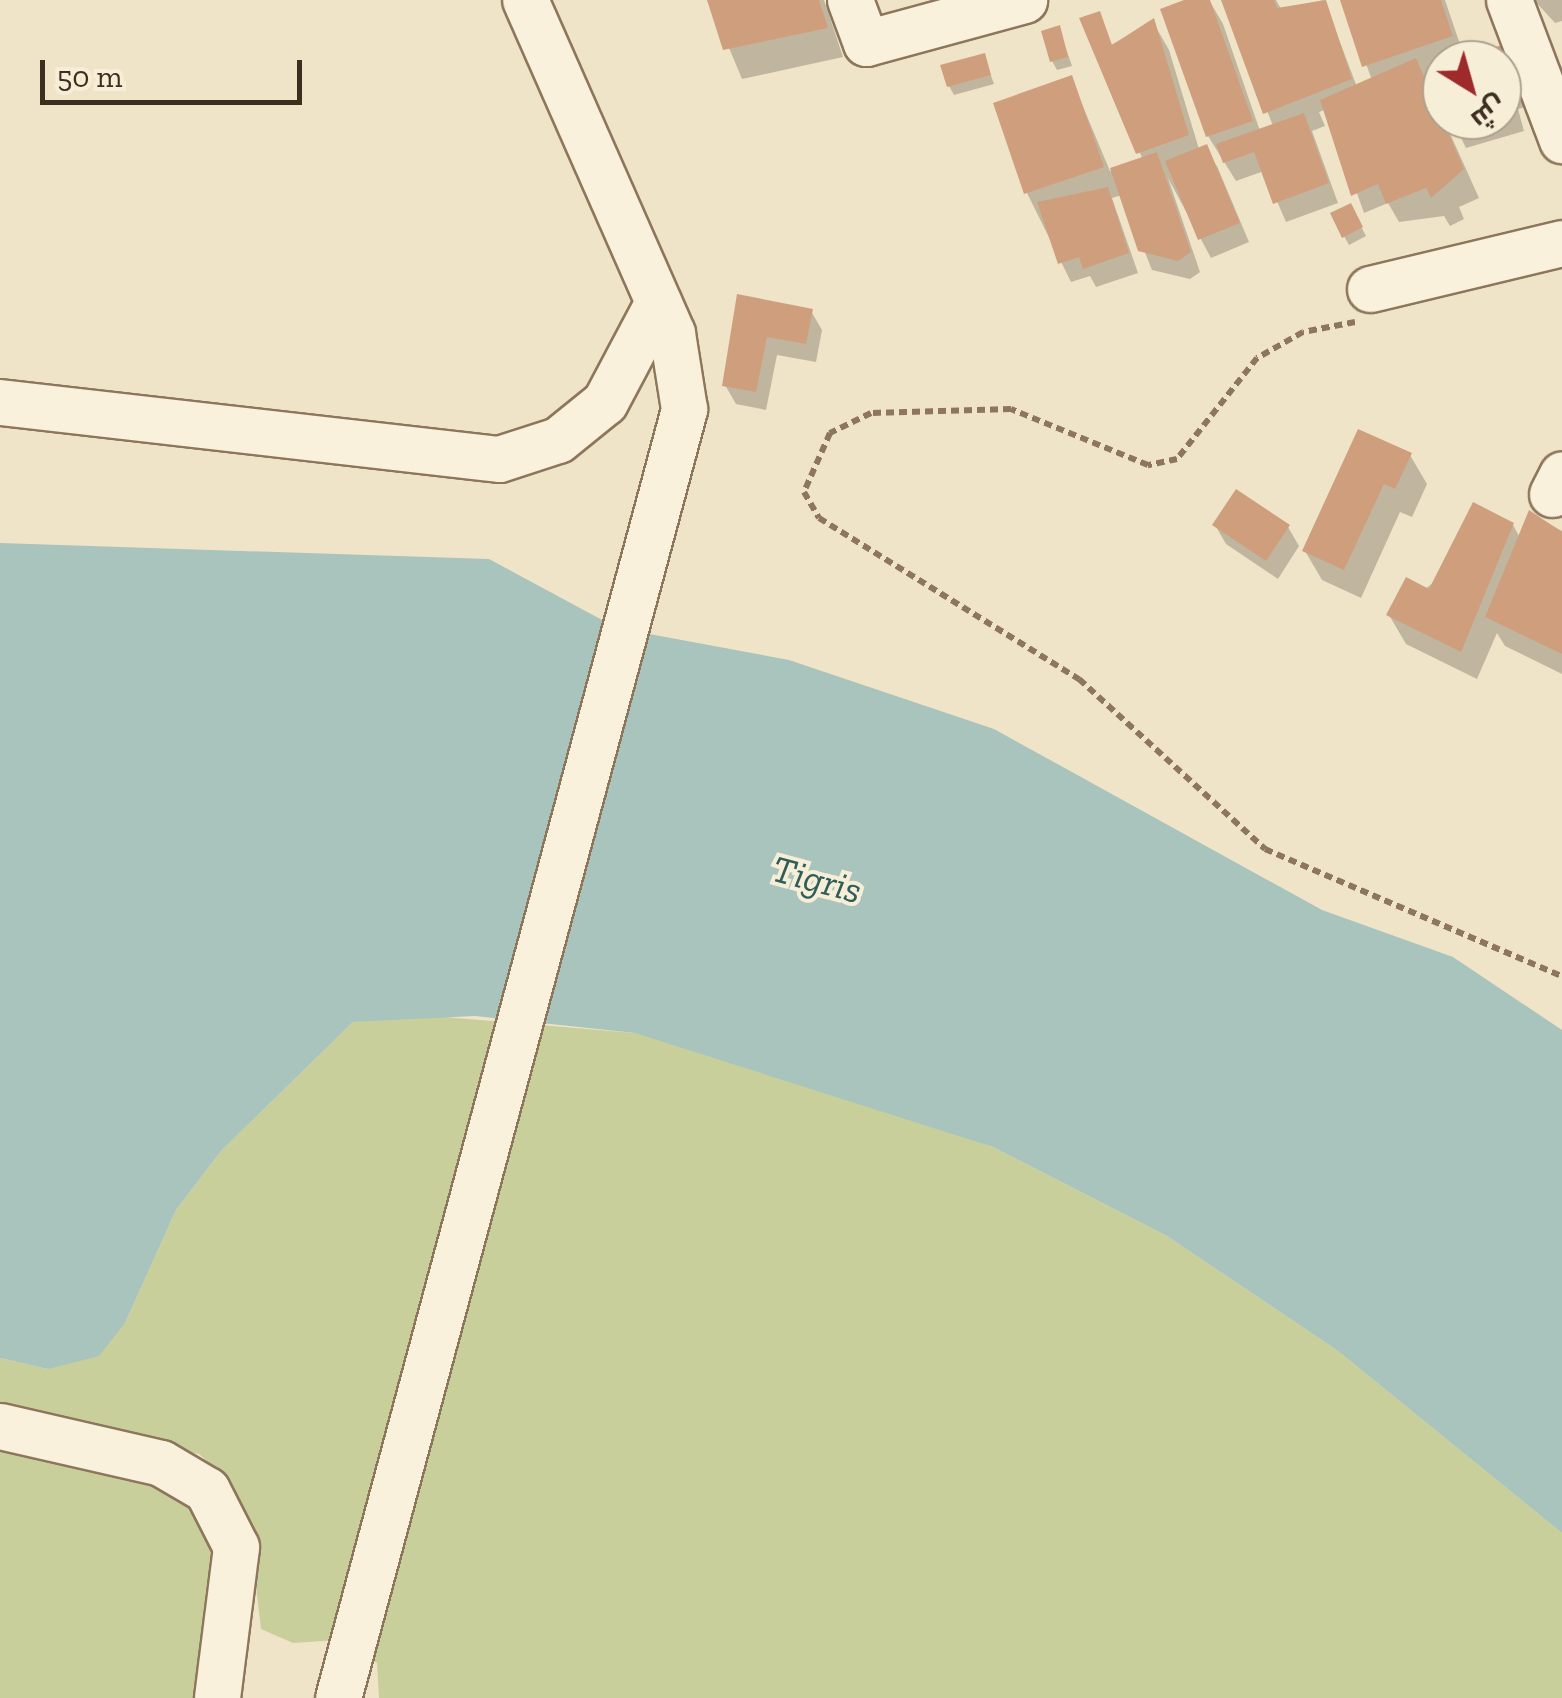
<!DOCTYPE html>
<html>
<head>
<meta charset="utf-8">
<style>
  body { margin:0 }
  #map { position:relative; width:1562px; height:1698px; overflow:hidden; background:#f0e4c8; font-family:"Zilla Slab",Cairo,serif }
  div>[style] { position:absolute }
  [style*='--x'] { left:calc(var(--x)*1px); top:calc(var(--y)*1px); width:calc(var(--w)*1px); rotate:calc(var(--a)*1deg) }
  .green>* { inset:0; background:#c9cf9b }
  .water>* { inset:0; background:#a9c4bc }
  .shadow>* { inset:0; background:#0003 }
  .building>* { inset:0; background:#cf9f7d }
  .path>* { height:6px; margin-top:-3px; transform-origin:0; background:repeating-linear-gradient(90deg,#8d765c 0 8px,transparent 0 13px) }
  .roads { filter:drop-shadow(2px 0 #8d765c) drop-shadow(-2px 0 #8d765c) drop-shadow(0 2px #8d765c) drop-shadow(0 -2px #8d765c) }
  .minor>* { height:45px; margin:-22.5px; padding:0 22.5px; transform-origin:22.5px; border-radius:22.5px; background:#faf1dc }
  span { translate:-50% -50%; white-space:nowrap; text-align:center; line-height:1.15; -webkit-text-stroke:8px #f7eed8; paint-order:stroke }
  .water-label { font-size:38px; color:#2f5d5a; font-style:italic }
  .north { position:absolute; left:1422px; top:40px; width:100px; height:100px; box-sizing:border-box; background:#f7eed8; border:2px solid #ada18e; border-radius:50%; rotate:143deg; font-size:28px; font-weight:700; line-height:40px; text-align:center; color:#3d2e20 }
  .north::after { content:''; display:block; margin:auto; width:35px; height:45px; background:#9e2a2b; clip-path:polygon(50% 0,100% 100%,50% 72%,0 100%) }
  .scale { position:absolute; left:40px; top:60px; width:262px; height:45px; box-sizing:border-box; border:5px solid #3d2e20; border-top:0; padding-left:12px; font-size:30px; line-height:35px; white-space:nowrap; color:#3d2e20; -webkit-text-stroke:8px #f7eed8; paint-order:stroke }
</style>
</head>
<body>
<div id="map">
  <div class="green">
    <i style="clip-path:polygon(420px 1015px,635px 1033px,781px 1076px,993px 1147px,1167px 1236px,1338px 1351px,1562px 1533px,1562px 1698px,379px 1698px,377px 1663px,337px 1640px,293px 1643px,261px 1629px,249px 1526px,230px 1481px,199px 1454px,0 1413px,0 1358px,48px 1369px,125px 1323px,176px 1210px,221px 1151px,353px 1022px)"></i>
    <i style="clip-path:polygon(0 1442px,183px 1485px,223px 1548px,208px 1698px,0 1698px)"></i>
  </div>
  <div class="water">
    <i style="clip-path:polygon(0 543px,489px 559px,617px 628px,789px 660px,994px 729px,1322px 910px,1453px 957px,1562px 1030px,1562px 1533px,1338px 1351px,1167px 1236px,993px 1147px,635px 1033px,475px 1016px,353px 1022px,221px 1151px,176px 1210px,125px 1323px,99px 1356px,48px 1369px,0 1358px)"></i>
  </div>
  <div class="shadow">
    <i style="clip-path:polygon(709px 0,824px 0,843px 57px,742px 79px)"></i>
    <i style="clip-path:polygon(1191px 0,1209px 0,1223px 24px,1260px 131px,1273px 126px,1224px 0,1276px 0,1281px 9px,1324px 0,1357px 87px,1372px 80px,1342px 0,1445px 0,1465px 59px,1511px 45px,1534px 105px,1518px 109px,1524px 131px,1466px 148px,1452px 120px,1502px 120px,1502px 60px,1442px 60px,1442px 87px,1438px 75px,1426px 80px,1479px 198px,1459px 207px,1464px 219px,1450px 226px,1444px 216px,1399px 222px,1388px 203px,1364px 213px,1327px 109px,1319px 112px,1325px 126px,1312px 131px,1338px 203px,1286px 222px,1264px 171px,1236px 181px,1208px 136px)"></i>
    <i style="clip-path:polygon(1534px 0,1562px 0,1562px 21px,1555px 23px)"></i>
    <i style="clip-path:polygon(1082px 19px,1111px 45px,1153px 22px,1169px 50px,1199px 149px,1217px 166px,1249px 242px,1211px 258px,1168px 178px,1200px 272px,1190px 279px,1152px 270px,1122px 195px,1112px 198px,1138px 273px,1096px 287px,1090px 276px,1071px 282px,1027px 193px,996px 104px,1071px 78px,1110px 171px,1143px 160px)"></i>
    <i style="clip-path:polygon(1059px 28px,1072px 66px,1057px 70px,1052px 61px)"></i>
    <i style="clip-path:polygon(984px 56px,994px 84px,954px 95px,949px 86px)"></i>
    <i style="clip-path:polygon(1355px 215px,1366px 236px,1349px 245px,1344px 236px)"></i>
    <i style="clip-path:polygon(739px 297px,811px 311px,822px 330px,816px 362px,777px 355px,766px 410px,736px 404px,725px 385px)"></i>
    <i style="clip-path:polygon(1410px 455px,1427px 484px,1412px 517px,1400px 512px,1361px 598px,1322px 580px,1305px 551px)"></i>
    <i style="clip-path:polygon(1530px 513px,1562px 531px,1562px 674px,1505px 646px,1497px 633px,1477px 679px,1406px 644px,1389px 615px,1513px 525px,1519px 536px)"></i>
    <i style="clip-path:polygon(1215px 525px,1288px 527px,1299px 546px,1278px 579px,1226px 544px)"></i>
  </div>
  <div class="building">
    <i style="clip-path:polygon(707px 0,819px 0,828px 28px,723px 50px)"></i>
    <i style="clip-path:polygon(1184px 0,1210px 0,1253px 121px,1206px 137px,1160px 9px)"></i>
    <i style="clip-path:polygon(1221px 0,1274px 0,1277px 8px,1326px 0,1352px 79px,1263px 114px)"></i>
    <i style="clip-path:polygon(1340px 0,1441px 0,1453px 36px,1362px 67px)"></i>
    <i style="clip-path:polygon(1100px 11px,1112px 45px,1154px 18px,1189px 135px,1136px 154px,1079px 18px)"></i>
    <i style="clip-path:polygon(1060px 25px,1068px 57px,1050px 62px,1041px 31px)"></i>
    <i style="clip-path:polygon(1512px 42px,1525px 85px,1509px 90px,1515px 111px,1502px 115px,1502px 60px,1456px 59px)"></i>
    <i style="clip-path:polygon(985px 53px,991px 75px,947px 87px,940px 65px)"></i>
    <i style="clip-path:polygon(1416px 58px,1464px 169px,1431px 198px,1426px 188px,1386px 204px,1378px 184px,1351px 196px,1320px 100px)"></i>
    <i style="clip-path:polygon(1072px 75px,1104px 167px,1024px 194px,993px 103px)"></i>
    <i style="clip-path:polygon(1304px 113px,1329px 183px,1273px 204px,1254px 152px,1223px 163px,1216px 144px)"></i>
    <i style="clip-path:polygon(1207px 144px,1240px 223px,1198px 240px,1165px 161px)"></i>
    <i style="clip-path:polygon(1157px 152px,1191px 252px,1178px 261px,1138px 251px,1110px 168px)"></i>
    <i style="clip-path:polygon(1108px 187px,1129px 253px,1083px 269px,1079px 257px,1058px 264px,1037px 202px)"></i>
    <i style="clip-path:polygon(1351px 203px,1363px 227px,1342px 238px,1330px 213px)"></i>
    <i style="clip-path:polygon(737px 294px,813px 309px,806px 344px,767px 337px,756px 392px,722px 386px)"></i>
    <i style="clip-path:polygon(1358px 429px,1412px 453px,1395px 489px,1384px 484px,1344px 570px,1302px 551px)"></i>
    <i style="clip-path:polygon(1236px 489px,1290px 525px,1266px 561px,1212px 525px)"></i>
    <i style="clip-path:polygon(1473px 502px,1514px 523px,1461px 652px,1386px 615px,1406px 577px,1429px 589px)"></i>
    <i style="clip-path:polygon(1529px 510px,1562px 532px,1562px 654px,1485px 617px)"></i>
  </div>
  <div class="path">
    <i style="--x:1355;--y:322;--w:53;--a:169.1"></i>
    <i style="--x:1303;--y:332;--w:53;--a:150.5"></i>
    <i style="--x:1257;--y:358;--w:129;--a:128.4"></i>
    <i style="--x:1177;--y:459;--w:30;--a:168"></i>
    <i style="--x:1148;--y:465;--w:148;--a:-157.8"></i>
    <i style="--x:1011;--y:409;--w:140;--a:178.4"></i>
    <i style="--x:871;--y:413;--w:46;--a:154"></i>
    <i style="--x:830;--y:433;--w:64;--a:113.8"></i>
    <i style="--x:804;--y:492;--w:30;--a:60"></i>
    <i style="--x:819;--y:518;--w:306;--a:31.8"></i>
    <i style="--x:1079;--y:679;--w:252;--a:42.4"></i>
    <i style="--x:1265;--y:849;--w:323;--a:23.2"></i>
  </div>
  <div class="roads">
    <div class="minor">
      <i style="--x:850;--y:0;--w:46;--a:69.6"></i>
      <i style="--x:866;--y:43;--w:164;--a:-15.2"></i>
      <i style="--x:1509;--y:0;--w:150;--a:69.3"></i>
      <i style="--x:1370;--y:289;--w:197;--a:-13.5"></i>
      <i style="--x:0;--y:402;--w:502;--a:6.52"></i>
      <i style="--x:499;--y:459;--w:62;--a:-17.9"></i>
      <i style="--x:558;--y:440;--w:60;--a:-39"></i>
      <i style="--x:605;--y:402;--w:113;--a:-62.1"></i>
      <i style="--x:1552;--y:494;--w:22;--a:-63"></i>
      <i style="--x:0;--y:1426;--w:165;--a:12.9"></i>
      <i style="--x:161;--y:1463;--w:53;--a:30.4"></i>
      <i style="--x:207;--y:1490;--w:64;--a:63"></i>
      <i style="--x:236;--y:1547;--w:152;--a:97.2"></i>
      <i style="--x:338;--y:1698;--w:1335;--a:-74.97"></i>
      <i style="--x:684;--y:409;--w:77;--a:-99"></i>
      <i style="--x:672;--y:333;--w:364;--a:-113.8"></i>
    </div>
  </div>
  <div class="water-label">
    <span style="left:817px;top:880px;rotate:15deg">Tigris</span>
  </div>
  <div class="north">ش</div>
  <div class="scale">50 m</div>
</div>
</body>
</html>
